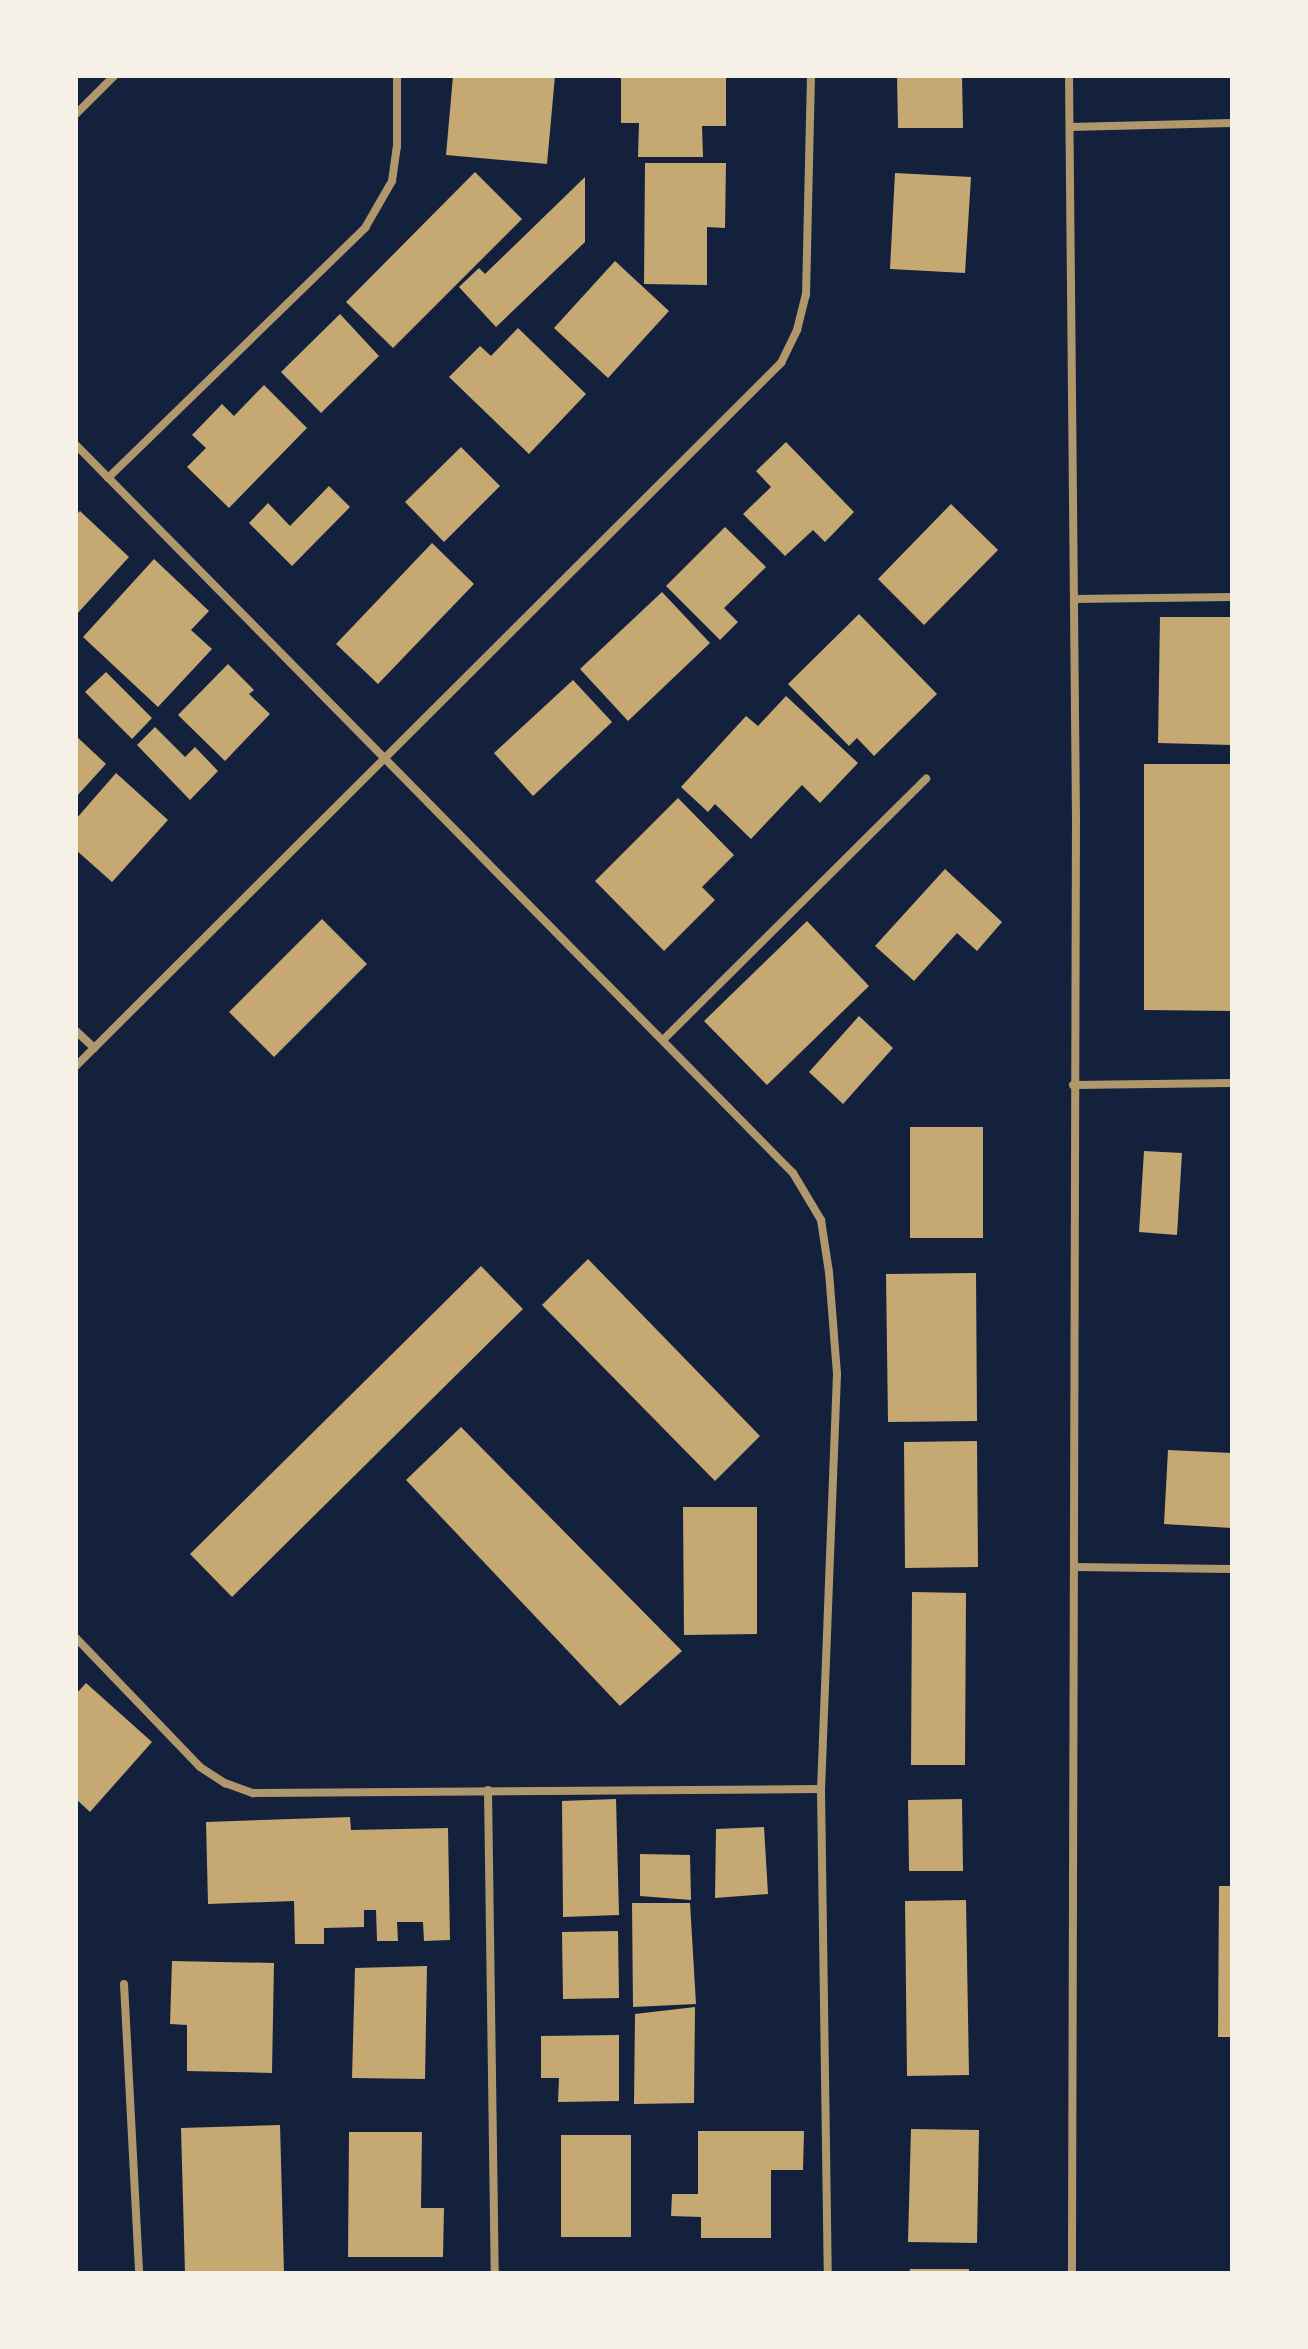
<!DOCTYPE html>
<html>
<head>
<meta charset="utf-8">
<style>
  body { margin:0 }
  #map { position:relative; width:1308px; height:2349px; overflow:hidden; background:#14213d; font-family:Lato,sans-serif }
  div>[style] { position:absolute }
  [style*='--x'] { left:calc(var(--x)*1px); top:calc(var(--y)*1px); width:calc(var(--w)*1px); rotate:calc(var(--a)*1deg) }
  .building>* { inset:0; background:#c6a872 }
  .minor>* { height:8px; margin:-4px; padding:0 4px; transform-origin:4px; border-radius:4px; background:#b1986c }
  span { translate:-50% -50%; white-space:nowrap; text-align:center; line-height:1.15; -webkit-text-stroke:7px #f6f1e7; paint-order:stroke }
  .frame { position:absolute; inset:0; border:78px solid #f6f1e7; pointer-events:none }
</style>
</head>
<body>
<div id="map">
  <div class="building">
    <i style="clip-path:polygon(453px 76px,555px 76px,547px 164px,446px 155px)"></i>
    <i style="clip-path:polygon(621px 76px,726px 76px,726px 126px,702px 126px,703px 157px,638px 157px,639px 123px,621px 123px)"></i>
    <i style="clip-path:polygon(897px 76px,962px 76px,963px 128px,898px 128px)"></i>
    <i style="clip-path:polygon(645px 163px,726px 163px,725px 228px,707px 227px,707px 285px,644px 284px)"></i>
    <i style="clip-path:polygon(475px 172px,522px 219px,393px 348px,346px 302px)"></i>
    <i style="clip-path:polygon(895px 173px,971px 177px,965px 273px,890px 269px)"></i>
    <i style="clip-path:polygon(585px 177px,585px 242px,496px 327px,459px 287px,479px 268px,485px 274px)"></i>
    <i style="clip-path:polygon(615px 261px,669px 311px,608px 378px,554px 328px)"></i>
    <i style="clip-path:polygon(340px 314px,379px 356px,321px 413px,281px 372px)"></i>
    <i style="clip-path:polygon(518px 328px,586px 394px,529px 454px,449px 377px,480px 346px,491px 356px)"></i>
    <i style="clip-path:polygon(264px 385px,307px 428px,229px 508px,187px 467px,206px 448px,192px 435px,222px 404px,234px 416px)"></i>
    <i style="clip-path:polygon(786px 442px,854px 512px,825px 542px,813px 530px,785px 556px,743px 514px,771px 487px,756px 471px)"></i>
    <i style="clip-path:polygon(461px 447px,500px 486px,444px 542px,405px 502px)"></i>
    <i style="clip-path:polygon(329px 486px,350px 507px,292px 566px,249px 523px,268px 503px,290px 526px)"></i>
    <i style="clip-path:polygon(951px 504px,998px 550px,924px 625px,878px 579px)"></i>
    <i style="clip-path:polygon(80px 511px,129px 557px,76px 615px,76px 515px)"></i>
    <i style="clip-path:polygon(725px 527px,766px 567px,724px 608px,738px 622px,720px 640px,666px 586px)"></i>
    <i style="clip-path:polygon(432px 543px,474px 584px,378px 684px,336px 644px)"></i>
    <i style="clip-path:polygon(154px 559px,209px 611px,191px 630px,212px 649px,158px 707px,83px 637px)"></i>
    <i style="clip-path:polygon(662px 592px,710px 643px,628px 721px,580px 669px)"></i>
    <i style="clip-path:polygon(859px 614px,937px 694px,874px 756px,857px 738px,849px 746px,788px 684px)"></i>
    <i style="clip-path:polygon(1160px 617px,1232px 617px,1232px 745px,1158px 743px)"></i>
    <i style="clip-path:polygon(228px 664px,254px 690px,249px 694px,270px 714px,225px 761px,178px 715px)"></i>
    <i style="clip-path:polygon(106px 672px,152px 718px,132px 739px,85px 692px)"></i>
    <i style="clip-path:polygon(573px 680px,612px 722px,533px 796px,494px 753px)"></i>
    <i style="clip-path:polygon(786px 696px,858px 763px,820px 803px,802px 785px,751px 839px,715px 804px,708px 812px,681px 787px,746px 716px,758px 726px)"></i>
    <i style="clip-path:polygon(155px 727px,185px 757px,195px 747px,218px 771px,190px 800px,137px 745px)"></i>
    <i style="clip-path:polygon(76px 736px,106px 764px,76px 797px)"></i>
    <i style="clip-path:polygon(1144px 764px,1232px 764px,1232px 1011px,1144px 1010px)"></i>
    <i style="clip-path:polygon(116px 773px,168px 820px,112px 882px,76px 850px,76px 819px)"></i>
    <i style="clip-path:polygon(678px 798px,734px 855px,702px 887px,715px 900px,664px 951px,595px 881px)"></i>
    <i style="clip-path:polygon(945px 869px,1002px 922px,977px 951px,957px 933px,914px 981px,875px 946px)"></i>
    <i style="clip-path:polygon(322px 919px,367px 964px,274px 1057px,229px 1012px)"></i>
    <i style="clip-path:polygon(807px 921px,869px 986px,767px 1085px,704px 1021px)"></i>
    <i style="clip-path:polygon(859px 1016px,893px 1048px,843px 1104px,809px 1072px)"></i>
    <i style="clip-path:polygon(910px 1127px,983px 1127px,983px 1238px,910px 1238px)"></i>
    <i style="clip-path:polygon(1144px 1151px,1182px 1153px,1177px 1235px,1139px 1232px)"></i>
    <i style="clip-path:polygon(588px 1259px,760px 1436px,715px 1481px,542px 1305px)"></i>
    <i style="clip-path:polygon(481px 1266px,523px 1309px,232px 1597px,190px 1554px)"></i>
    <i style="clip-path:polygon(976px 1273px,977px 1421px,888px 1422px,886px 1274px)"></i>
    <i style="clip-path:polygon(461px 1427px,682px 1651px,620px 1706px,406px 1480px)"></i>
    <i style="clip-path:polygon(977px 1441px,978px 1567px,905px 1568px,904px 1442px)"></i>
    <i style="clip-path:polygon(1168px 1450px,1232px 1453px,1232px 1528px,1164px 1524px)"></i>
    <i style="clip-path:polygon(683px 1507px,757px 1507px,757px 1634px,684px 1635px)"></i>
    <i style="clip-path:polygon(912px 1592px,966px 1593px,965px 1765px,911px 1765px)"></i>
    <i style="clip-path:polygon(86px 1683px,152px 1742px,90px 1812px,76px 1799px,76px 1694px)"></i>
    <i style="clip-path:polygon(616px 1799px,619px 1915px,563px 1917px,562px 1801px)"></i>
    <i style="clip-path:polygon(962px 1799px,963px 1871px,909px 1871px,908px 1800px)"></i>
    <i style="clip-path:polygon(350px 1817px,351px 1830px,448px 1828px,450px 1940px,424px 1941px,423px 1922px,397px 1922px,398px 1941px,377px 1941px,376px 1910px,364px 1910px,364px 1927px,324px 1928px,324px 1944px,295px 1944px,294px 1901px,208px 1904px,206px 1822px)"></i>
    <i style="clip-path:polygon(764px 1827px,768px 1894px,715px 1898px,716px 1829px)"></i>
    <i style="clip-path:polygon(640px 1854px,690px 1855px,691px 1900px,640px 1896px)"></i>
    <i style="clip-path:polygon(1219px 1886px,1232px 1886px,1232px 2037px,1218px 2037px)"></i>
    <i style="clip-path:polygon(966px 1900px,969px 2075px,907px 2076px,905px 1901px)"></i>
    <i style="clip-path:polygon(632px 1903px,690px 1903px,696px 2004px,633px 2007px)"></i>
    <i style="clip-path:polygon(618px 1931px,619px 1998px,563px 1999px,562px 1932px)"></i>
    <i style="clip-path:polygon(172px 1961px,274px 1963px,272px 2073px,187px 2071px,187px 2025px,170px 2024px)"></i>
    <i style="clip-path:polygon(427px 1966px,425px 2079px,352px 2078px,355px 1968px)"></i>
    <i style="clip-path:polygon(695px 2007px,694px 2103px,634px 2104px,635px 2014px)"></i>
    <i style="clip-path:polygon(619px 2035px,619px 2101px,558px 2102px,559px 2078px,541px 2078px,541px 2036px)"></i>
    <i style="clip-path:polygon(280px 2125px,284px 2273px,185px 2273px,181px 2128px)"></i>
    <i style="clip-path:polygon(911px 2129px,979px 2130px,977px 2243px,908px 2242px)"></i>
    <i style="clip-path:polygon(698px 2131px,804px 2131px,803px 2170px,771px 2170px,771px 2238px,701px 2238px,701px 2217px,671px 2216px,672px 2194px,698px 2194px)"></i>
    <i style="clip-path:polygon(349px 2132px,422px 2132px,421px 2208px,444px 2208px,443px 2257px,348px 2257px)"></i>
    <i style="clip-path:polygon(561px 2135px,631px 2135px,631px 2237px,561px 2237px)"></i>
    <i style="clip-path:polygon(910px 2269px,969px 2269px,969px 2273px,909px 2273px)"></i>
  </div>
  <div class="minor">
    <i style="--x:1069;--y:76;--w:739;--a:89.46"></i>
    <i style="--x:1076;--y:815;--w:1458;--a:90.16"></i>
    <i style="--x:76;--y:114;--w:54;--a:-45"></i>
    <i style="--x:1070;--y:127;--w:162;--a:-1.4"></i>
    <i style="--x:76;--y:445;--w:1022;--a:45.44"></i>
    <i style="--x:793;--y:1173;--w:55;--a:59.2"></i>
    <i style="--x:821;--y:1220;--w:53;--a:81.3"></i>
    <i style="--x:829;--y:1272;--w:102;--a:85.5"></i>
    <i style="--x:837;--y:1374;--w:415;--a:92.2"></i>
    <i style="--x:821;--y:1789;--w:484;--a:89.2"></i>
    <i style="--x:108;--y:478;--w:359;--a:-44.2"></i>
    <i style="--x:365;--y:228;--w:54;--a:-60.1"></i>
    <i style="--x:392;--y:181;--w:34;--a:-82"></i>
    <i style="--x:397;--y:147;--w:71;--a:-90"></i>
    <i style="--x:1074;--y:599;--w:158;--a:-0.7"></i>
    <i style="--x:76;--y:1031;--w:25;--a:43"></i>
    <i style="--x:663;--y:1040;--w:371;--a:-44.8"></i>
    <i style="--x:76;--y:1066;--w:996;--a:-44.92"></i>
    <i style="--x:781;--y:363;--w:37;--a:-64"></i>
    <i style="--x:797;--y:330;--w:36;--a:-76"></i>
    <i style="--x:806;--y:295;--w:219;--a:-88.7"></i>
    <i style="--x:1073;--y:1085;--w:159;--a:-0.7"></i>
    <i style="--x:1074;--y:1567;--w:158;--a:0.7"></i>
    <i style="--x:76;--y:1638;--w:179;--a:46.1"></i>
    <i style="--x:200;--y:1767;--w:30;--a:33"></i>
    <i style="--x:225;--y:1783;--w:30;--a:20"></i>
    <i style="--x:253;--y:1793;--w:568;--a:-0.4"></i>
    <i style="--x:488;--y:1790;--w:483;--a:89.2"></i>
    <i style="--x:124;--y:1984;--w:289;--a:87"></i>
  </div>
  <div class="frame"></div>
</div>
</body>
</html>
